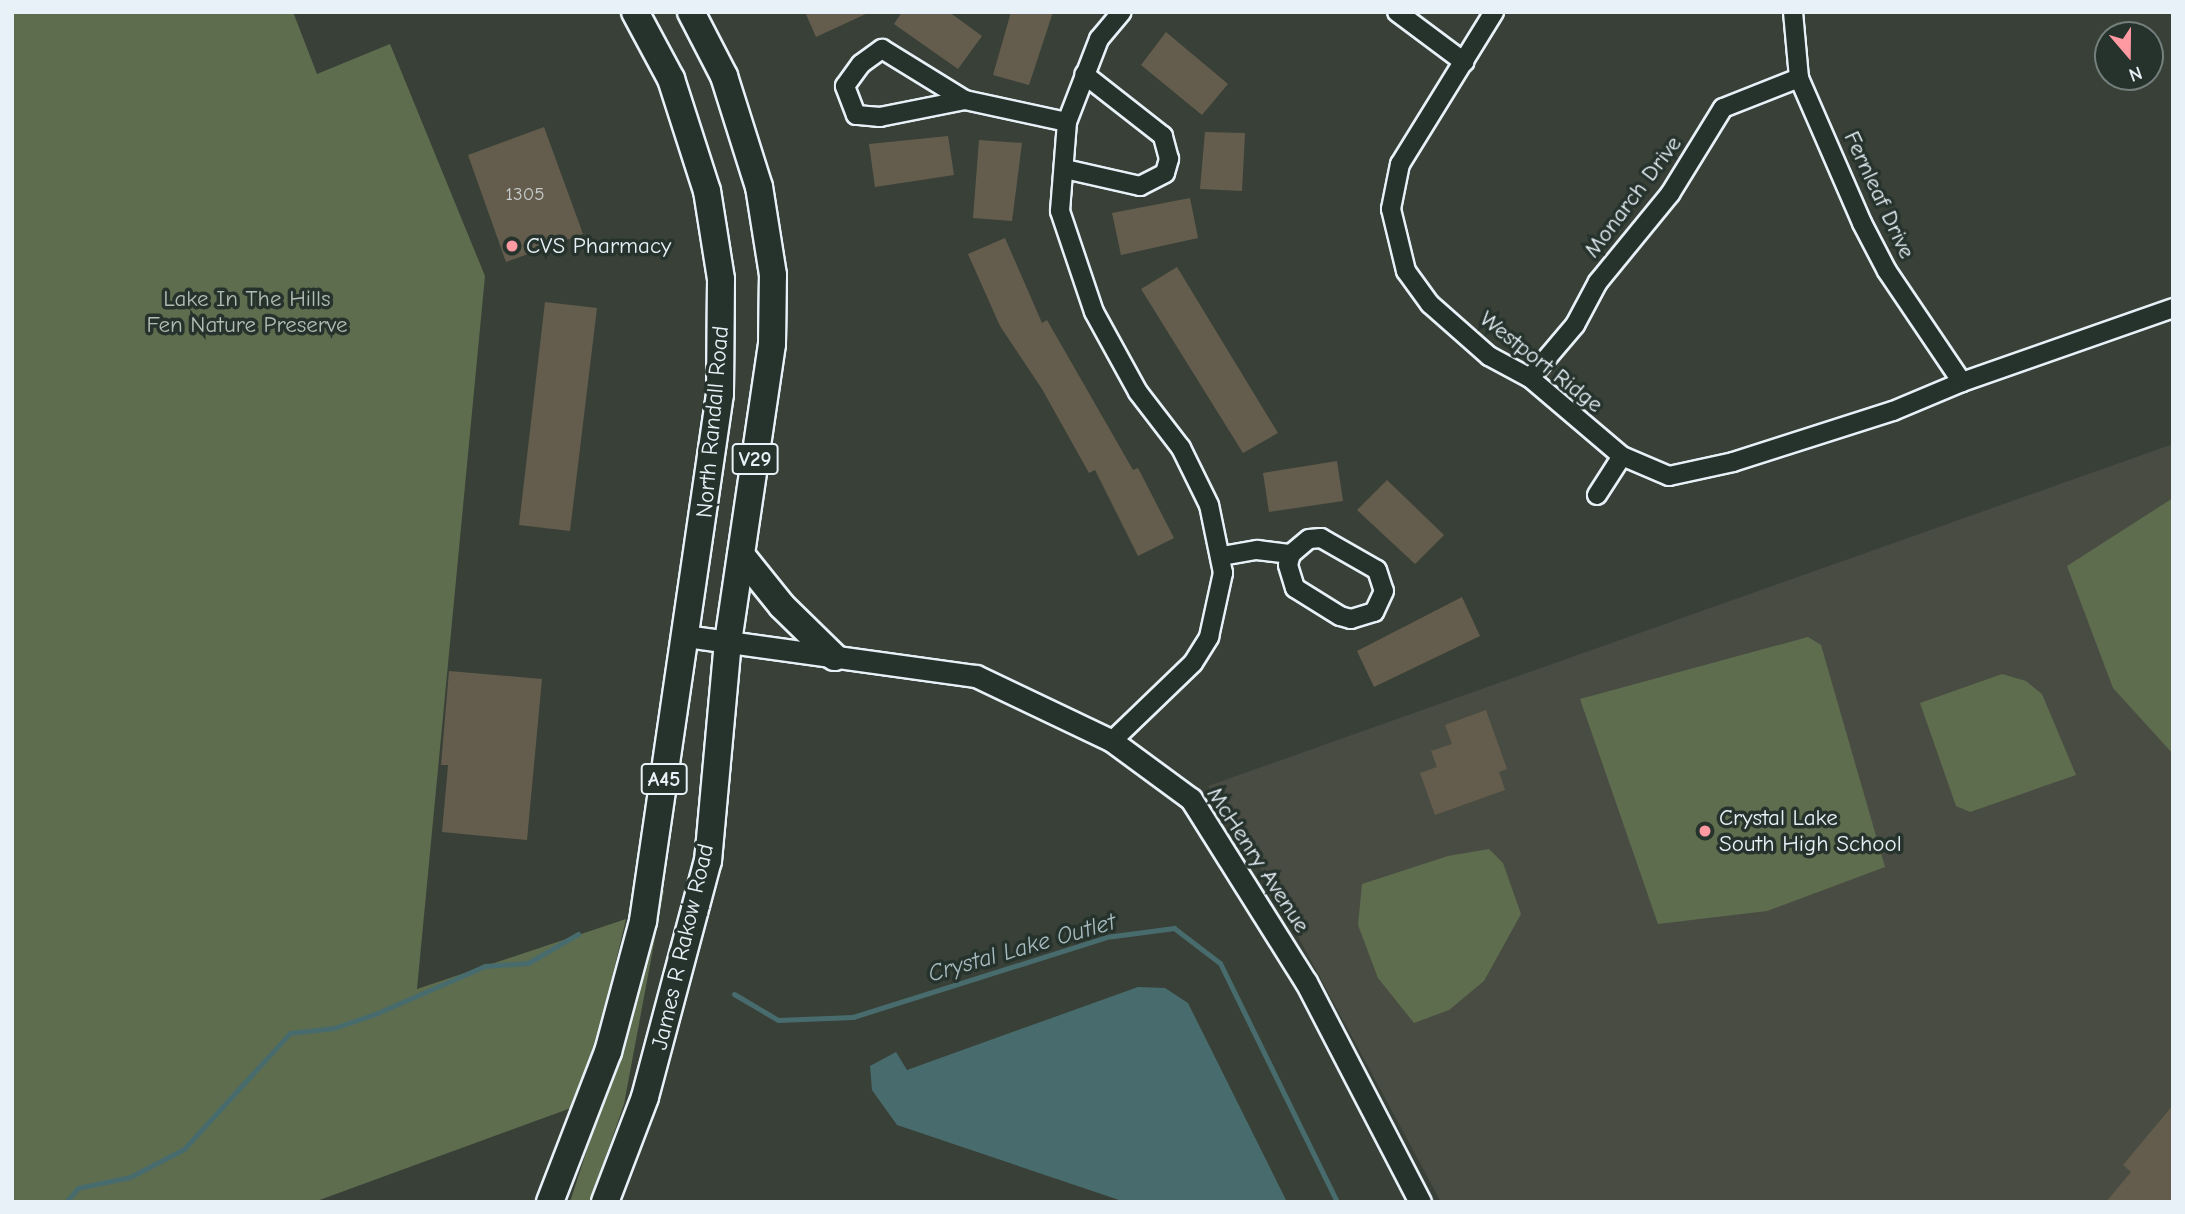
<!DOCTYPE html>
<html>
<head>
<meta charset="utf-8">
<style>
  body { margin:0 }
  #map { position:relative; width:2185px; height:1214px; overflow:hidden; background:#394037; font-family:"Comic Neue",sans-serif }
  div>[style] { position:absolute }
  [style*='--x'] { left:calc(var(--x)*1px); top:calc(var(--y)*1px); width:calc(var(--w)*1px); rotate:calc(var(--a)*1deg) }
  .built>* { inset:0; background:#494c42 }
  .green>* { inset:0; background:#5f6d4f }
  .water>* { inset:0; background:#486c6d }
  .stream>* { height:5px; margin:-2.5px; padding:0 2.5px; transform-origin:2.5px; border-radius:2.5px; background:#486c6d }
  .building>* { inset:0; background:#645d4d }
  .roads { filter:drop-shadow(2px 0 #e8f1f8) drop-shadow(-2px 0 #e8f1f8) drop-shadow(0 2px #e8f1f8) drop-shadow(0 -2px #e8f1f8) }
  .minor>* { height:18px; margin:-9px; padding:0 9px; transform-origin:9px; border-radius:9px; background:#26332d }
  .tertiary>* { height:21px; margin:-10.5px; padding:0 10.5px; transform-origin:10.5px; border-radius:10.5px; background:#26332d }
  .primary>* { height:26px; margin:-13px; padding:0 13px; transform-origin:13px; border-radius:13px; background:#26332d }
  .dots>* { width:19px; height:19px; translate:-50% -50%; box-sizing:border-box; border:4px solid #26332d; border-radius:50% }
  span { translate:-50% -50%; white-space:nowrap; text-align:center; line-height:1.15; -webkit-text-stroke:7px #26332d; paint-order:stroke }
  .number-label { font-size:19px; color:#c7cccd }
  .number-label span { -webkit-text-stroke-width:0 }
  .shield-label span { padding:2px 5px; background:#26332d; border:2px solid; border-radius:5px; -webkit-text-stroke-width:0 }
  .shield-label { font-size:21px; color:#e8f1f8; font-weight:700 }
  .street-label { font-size:23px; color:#e8f1f8 }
  .poi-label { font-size:23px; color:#e8f1f8 }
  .left { translate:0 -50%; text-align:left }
  .park-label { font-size:23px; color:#b1bcb4 }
  .water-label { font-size:24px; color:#a8bcc0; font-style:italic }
  .frame { position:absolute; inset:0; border:14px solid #e8f1f8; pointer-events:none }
  .north { position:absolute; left:2094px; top:21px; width:70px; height:70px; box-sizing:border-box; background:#26332d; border:2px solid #747f7e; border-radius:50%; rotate:160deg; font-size:19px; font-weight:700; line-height:28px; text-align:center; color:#e8f1f8 }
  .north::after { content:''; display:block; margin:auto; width:24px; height:32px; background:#ff9aa2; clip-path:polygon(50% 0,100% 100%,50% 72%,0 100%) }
</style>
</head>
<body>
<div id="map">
  <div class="built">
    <i style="clip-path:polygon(2173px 444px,2173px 1202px,1441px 1202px,1266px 877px,1208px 786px)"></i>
  </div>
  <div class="green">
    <i style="clip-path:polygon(12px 12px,293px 12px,317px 74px,390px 44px,485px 276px,417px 989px,626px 919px,582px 1104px,314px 1202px,12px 1202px)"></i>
    <i style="clip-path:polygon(2173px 498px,2173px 754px,2113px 688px,2067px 566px)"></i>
    <i style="clip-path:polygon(1808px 637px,1821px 645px,1885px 867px,1767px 911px,1658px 924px,1580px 699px)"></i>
    <i style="clip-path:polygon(2002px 674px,2026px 681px,2042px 694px,2076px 775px,1970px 812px,1956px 806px,1920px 703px)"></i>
    <i style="clip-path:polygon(1489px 849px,1503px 863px,1521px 914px,1484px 981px,1449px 1010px,1414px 1023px,1378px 978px,1358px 925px,1362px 884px,1448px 856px)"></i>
    <i style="clip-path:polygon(659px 890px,664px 890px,624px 1104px,590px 1202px,570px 1202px,623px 1039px)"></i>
  </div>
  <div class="water">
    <i style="clip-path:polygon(1138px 987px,1165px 988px,1188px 1003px,1287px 1202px,1125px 1202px,897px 1125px,872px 1090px,870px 1066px,896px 1052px,907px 1070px)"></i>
  </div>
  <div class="stream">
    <i style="--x:734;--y:994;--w:51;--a:30.6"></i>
    <i style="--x:778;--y:1020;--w:75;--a:-2.3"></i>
    <i style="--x:853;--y:1017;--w:265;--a:-17.5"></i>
    <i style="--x:1106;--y:937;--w:69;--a:-7.5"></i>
    <i style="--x:1174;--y:928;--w:58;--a:37.3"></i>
    <i style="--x:1220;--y:963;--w:266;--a:63.9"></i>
    <i style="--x:66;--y:1202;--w:18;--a:-49"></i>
    <i style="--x:78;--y:1188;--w:53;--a:-11.9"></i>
    <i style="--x:130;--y:1177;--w:61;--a:-27.4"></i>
    <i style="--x:184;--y:1149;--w:157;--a:-47.6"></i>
    <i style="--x:290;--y:1033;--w:44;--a:-6.5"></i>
    <i style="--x:334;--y:1028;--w:43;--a:-18.9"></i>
    <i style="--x:375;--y:1014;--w:120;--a:-23.6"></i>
    <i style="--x:485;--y:966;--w:43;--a:-4"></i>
    <i style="--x:528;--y:963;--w:58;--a:-30.1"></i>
  </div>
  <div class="building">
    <i style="clip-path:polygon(805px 12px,870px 12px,816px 37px)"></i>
    <i style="clip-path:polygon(902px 12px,949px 12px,982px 36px,958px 69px,894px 24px)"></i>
    <i style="clip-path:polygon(1011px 12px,1053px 12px,1029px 85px,993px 75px)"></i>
    <i style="clip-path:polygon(1166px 32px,1228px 84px,1202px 115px,1141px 65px)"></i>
    <i style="clip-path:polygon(544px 127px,583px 234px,506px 262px,468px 155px)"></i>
    <i style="clip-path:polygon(1205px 132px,1245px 133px,1242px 191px,1200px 189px)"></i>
    <i style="clip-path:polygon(948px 136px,954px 175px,875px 187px,869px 144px)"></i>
    <i style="clip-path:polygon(979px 140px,1022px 143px,1012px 221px,973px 218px)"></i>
    <i style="clip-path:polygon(1190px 198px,1198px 238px,1121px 255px,1112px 213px)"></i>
    <i style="clip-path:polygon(1005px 238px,1042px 323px,1047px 320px,1133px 470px,1138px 468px,1174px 538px,1138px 556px,1095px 470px,1089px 473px,1042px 389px,1000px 326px,968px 254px)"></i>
    <i style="clip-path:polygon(1177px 267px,1278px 433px,1243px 453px,1141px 289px)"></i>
    <i style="clip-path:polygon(545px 302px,597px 308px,570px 531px,519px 525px)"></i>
    <i style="clip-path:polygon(1337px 461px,1343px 501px,1269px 512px,1263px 473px)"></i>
    <i style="clip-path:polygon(1387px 480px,1444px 535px,1415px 564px,1357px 510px)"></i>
    <i style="clip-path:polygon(1462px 597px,1480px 636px,1374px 687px,1357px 651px)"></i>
    <i style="clip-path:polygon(449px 671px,542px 679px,527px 840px,442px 832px,448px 765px,441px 765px)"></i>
    <i style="clip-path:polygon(1486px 710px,1507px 769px,1499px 772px,1505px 790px,1435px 815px,1420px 773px,1437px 767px,1431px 751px,1452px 744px,1445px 725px)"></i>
    <i style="clip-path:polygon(2173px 1105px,2173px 1202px,2106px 1202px,2131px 1172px,2123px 1165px)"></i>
  </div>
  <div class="roads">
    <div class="minor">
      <i style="--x:1397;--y:12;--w:84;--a:36.7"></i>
      <i style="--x:1494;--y:12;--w:179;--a:121.7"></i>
      <i style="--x:1400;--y:164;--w:46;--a:101.3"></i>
      <i style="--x:1391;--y:209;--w:64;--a:76.4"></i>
      <i style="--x:1406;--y:271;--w:41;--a:54"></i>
      <i style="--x:1430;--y:304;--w:79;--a:41.4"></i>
      <i style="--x:1489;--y:356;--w:47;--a:28.2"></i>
      <i style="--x:1530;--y:378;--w:121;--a:40.3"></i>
      <i style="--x:1622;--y:456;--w:51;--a:23.1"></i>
      <i style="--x:1669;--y:476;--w:66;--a:-12.3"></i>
      <i style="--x:1733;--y:462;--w:168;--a:-17.7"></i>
      <i style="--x:1893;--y:411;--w:75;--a:-22.8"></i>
      <i style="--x:1962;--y:382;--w:224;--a:-19.3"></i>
      <i style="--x:1793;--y:12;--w:66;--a:84.8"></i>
      <i style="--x:1799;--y:78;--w:158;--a:66.5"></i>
      <i style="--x:1862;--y:223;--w:54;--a:62.5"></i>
      <i style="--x:1887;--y:271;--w:134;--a:56"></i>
      <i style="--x:882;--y:49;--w:97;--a:31.6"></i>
      <i style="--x:965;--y:100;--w:87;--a:168.7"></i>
      <i style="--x:880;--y:117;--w:24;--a:-175"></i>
      <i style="--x:856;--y:115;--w:31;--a:-111"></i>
      <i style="--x:845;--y:86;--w:27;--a:-54"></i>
      <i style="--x:861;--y:64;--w:26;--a:-36"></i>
      <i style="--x:965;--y:100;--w:104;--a:12.2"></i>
      <i style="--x:1065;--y:169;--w:77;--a:12.8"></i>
      <i style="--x:1140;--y:186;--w:28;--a:-27"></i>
      <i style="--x:1165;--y:173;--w:15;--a:-74"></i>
      <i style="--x:1169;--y:159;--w:24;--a:-105"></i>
      <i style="--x:1163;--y:136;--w:100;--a:-141.9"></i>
      <i style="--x:1530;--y:378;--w:70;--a:-49.7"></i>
      <i style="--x:1575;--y:325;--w:49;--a:-61.9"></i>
      <i style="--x:1598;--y:282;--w:114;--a:-50.7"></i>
      <i style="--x:1670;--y:194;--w:101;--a:-58.4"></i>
      <i style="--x:1723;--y:108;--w:82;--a:-21.5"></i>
      <i style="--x:1597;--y:495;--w:46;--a:-57.3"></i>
      <i style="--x:1321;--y:538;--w:64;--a:29.7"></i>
      <i style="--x:1377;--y:570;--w:22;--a:72"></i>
      <i style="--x:1384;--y:591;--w:23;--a:115"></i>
      <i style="--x:1374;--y:612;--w:24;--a:163"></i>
      <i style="--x:1351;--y:619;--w:11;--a:-165"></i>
      <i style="--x:1340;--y:616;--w:53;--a:-148.1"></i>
      <i style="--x:1295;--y:588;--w:24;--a:-107"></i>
      <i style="--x:1288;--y:565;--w:11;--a:-75"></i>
      <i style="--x:1291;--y:554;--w:23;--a:-40"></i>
      <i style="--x:1309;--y:539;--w:12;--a:-5"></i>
      <i style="--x:1222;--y:556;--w:36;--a:-10"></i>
      <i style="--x:1257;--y:550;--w:34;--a:7"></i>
      <i style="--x:1112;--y:741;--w:112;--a:-43.9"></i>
      <i style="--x:1193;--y:663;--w:31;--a:-58"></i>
      <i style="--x:1209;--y:637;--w:66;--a:-77.7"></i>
      <i style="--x:1223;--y:573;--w:69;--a:-101.6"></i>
      <i style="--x:1209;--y:505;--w:64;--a:-116.2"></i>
      <i style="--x:1181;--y:448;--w:71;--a:-127.5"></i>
      <i style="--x:1138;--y:392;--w:91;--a:-118.8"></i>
      <i style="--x:1094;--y:312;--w:107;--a:-108.6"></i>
      <i style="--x:1060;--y:211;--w:89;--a:-85.5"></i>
      <i style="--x:1067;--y:122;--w:89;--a:-68.9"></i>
      <i style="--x:1099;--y:39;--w:35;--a:-50"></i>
    </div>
    <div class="tertiary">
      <i style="--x:686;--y:636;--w:293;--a:7.9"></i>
      <i style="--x:976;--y:676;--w:151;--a:25.5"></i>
      <i style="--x:1112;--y:741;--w:98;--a:36.3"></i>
      <i style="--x:1191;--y:799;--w:216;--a:57.9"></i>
      <i style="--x:1306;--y:982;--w:248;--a:62.6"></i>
    </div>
    <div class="primary">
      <i style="--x:741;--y:555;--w:65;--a:51.2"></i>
      <i style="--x:782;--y:606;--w:73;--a:44.4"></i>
      <i style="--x:550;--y:1202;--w:161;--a:-68.9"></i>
      <i style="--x:608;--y:1052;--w:136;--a:-75"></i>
      <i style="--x:643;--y:921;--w:533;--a:-81.69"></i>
      <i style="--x:720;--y:394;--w:115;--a:-89.5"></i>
      <i style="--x:721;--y:279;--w:89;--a:-99"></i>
      <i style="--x:707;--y:191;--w:118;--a:-107.8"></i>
      <i style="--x:671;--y:79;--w:76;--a:-118.2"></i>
      <i style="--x:605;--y:1202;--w:112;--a:-69.1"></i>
      <i style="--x:645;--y:1097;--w:244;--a:-75.1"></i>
      <i style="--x:708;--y:861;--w:220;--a:-84.8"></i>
      <i style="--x:728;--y:642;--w:301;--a:-81.6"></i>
      <i style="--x:772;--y:344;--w:69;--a:-89.2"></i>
      <i style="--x:773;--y:275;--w:89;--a:-99"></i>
      <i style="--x:759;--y:187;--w:116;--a:-107.5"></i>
      <i style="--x:724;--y:76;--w:72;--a:-117.3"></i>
    </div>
  </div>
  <div class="dots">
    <i style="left:512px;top:246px;background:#ff9aa2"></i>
    <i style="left:1705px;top:831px;background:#ff9aa2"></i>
  </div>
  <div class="number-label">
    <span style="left:525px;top:195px">1305</span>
  </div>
  <div class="shield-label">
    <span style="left:755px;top:459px">V29</span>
    <span style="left:664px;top:779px">A45</span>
  </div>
  <div class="street-label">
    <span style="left:1879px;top:195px;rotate:65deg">Fernleaf Drive</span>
    <span style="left:1633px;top:197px;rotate:-53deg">Monarch Drive</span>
    <span style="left:1541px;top:362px;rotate:38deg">Westport Ridge</span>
    <span style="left:713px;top:422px;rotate:-85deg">North Randall Road</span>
    <span style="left:1258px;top:860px;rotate:57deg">McHenry Avenue</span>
    <span style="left:683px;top:947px;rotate:-77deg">James R Rakow Road</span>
  </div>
  <div class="poi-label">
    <span class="left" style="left:526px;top:246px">CVS Pharmacy</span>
    <span class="left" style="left:1719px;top:831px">Crystal Lake<br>South High School</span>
  </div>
  <div class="park-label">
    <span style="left:247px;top:312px">Lake In The Hills<br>Fen Nature Preserve</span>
  </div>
  <div class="water-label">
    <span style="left:1022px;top:948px;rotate:-16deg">Crystal Lake Outlet</span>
  </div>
  <div class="frame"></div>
  <div class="north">N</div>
</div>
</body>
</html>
